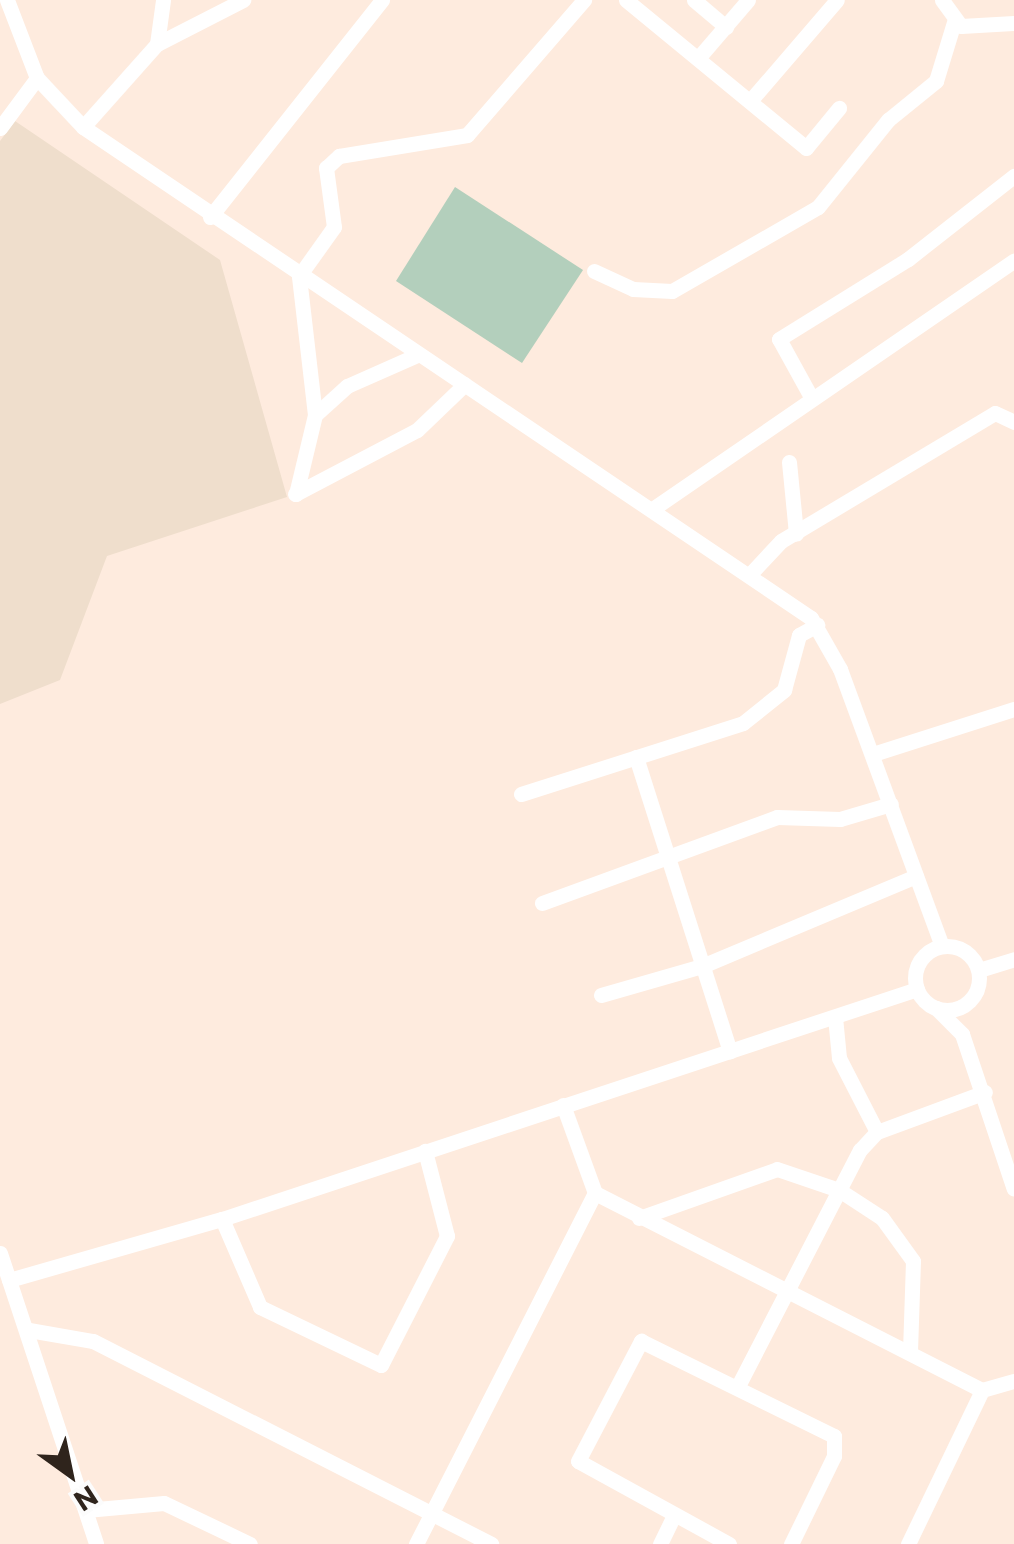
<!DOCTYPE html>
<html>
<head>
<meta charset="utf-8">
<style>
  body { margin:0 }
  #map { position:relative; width:1014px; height:1544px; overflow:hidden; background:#feebde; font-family:Commissioner,sans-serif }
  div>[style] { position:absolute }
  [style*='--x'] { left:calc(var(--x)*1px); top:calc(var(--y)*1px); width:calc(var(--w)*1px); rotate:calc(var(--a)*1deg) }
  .education>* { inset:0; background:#efdecc }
  .green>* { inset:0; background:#b3cfbc }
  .minor>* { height:15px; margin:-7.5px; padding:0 7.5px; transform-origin:7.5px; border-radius:7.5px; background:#fff }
  .minor>.ring { margin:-7.5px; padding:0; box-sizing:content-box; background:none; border:15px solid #fff; border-radius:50% }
  span { translate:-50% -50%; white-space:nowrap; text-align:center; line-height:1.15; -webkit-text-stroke:8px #fcfcfc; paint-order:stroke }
  .north { position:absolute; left:20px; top:1424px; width:100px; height:100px; -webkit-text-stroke:8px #fcfcfc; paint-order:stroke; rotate:147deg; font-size:28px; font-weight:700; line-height:40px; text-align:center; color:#2f241c }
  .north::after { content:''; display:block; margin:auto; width:35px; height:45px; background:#2f241c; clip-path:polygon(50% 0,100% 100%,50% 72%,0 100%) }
</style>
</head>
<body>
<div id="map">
  <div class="education">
    <i style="clip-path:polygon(15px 121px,220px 260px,287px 497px,107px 556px,60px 680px,0 704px,0 141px)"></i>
  </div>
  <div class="green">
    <i style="clip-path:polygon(455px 187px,583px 270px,522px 363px,396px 281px)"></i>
  </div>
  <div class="minor">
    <i style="--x:7;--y:0;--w:84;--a:69"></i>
    <i style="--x:37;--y:78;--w:67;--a:46.8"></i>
    <i style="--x:83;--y:127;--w:878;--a:34"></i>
    <i style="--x:811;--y:618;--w:59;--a:60.4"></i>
    <i style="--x:840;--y:669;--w:295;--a:69.8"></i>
    <i style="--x:626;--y:0;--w:233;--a:39.4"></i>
    <i style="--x:806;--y:148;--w:52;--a:-50.5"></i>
    <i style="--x:694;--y:0;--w:42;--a:40.2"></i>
    <i style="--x:942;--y:0;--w:32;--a:54"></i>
    <i style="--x:961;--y:26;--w:53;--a:-3.2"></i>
    <i style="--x:157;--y:44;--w:44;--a:-82.2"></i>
    <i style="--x:699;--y:57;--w:75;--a:-49.3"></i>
    <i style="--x:750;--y:101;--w:133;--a:-49.3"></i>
    <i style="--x:83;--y:127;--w:111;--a:-48.3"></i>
    <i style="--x:157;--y:44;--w:97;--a:-27.1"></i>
    <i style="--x:0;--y:128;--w:62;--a:-53.5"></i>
    <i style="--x:210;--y:217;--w:277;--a:-51.6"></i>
    <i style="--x:594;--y:271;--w:43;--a:24.8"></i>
    <i style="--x:633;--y:289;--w:39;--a:3"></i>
    <i style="--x:672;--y:291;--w:168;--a:-29.9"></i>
    <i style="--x:818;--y:207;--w:112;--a:-51.2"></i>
    <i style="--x:888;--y:120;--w:62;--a:-39.1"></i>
    <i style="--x:936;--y:81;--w:62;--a:-73"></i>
    <i style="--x:811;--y:397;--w:66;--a:-118.9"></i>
    <i style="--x:779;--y:339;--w:152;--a:-31.8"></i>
    <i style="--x:908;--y:259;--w:135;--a:-38.1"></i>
    <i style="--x:315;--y:415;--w:43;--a:-42.2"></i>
    <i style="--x:347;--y:386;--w:77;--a:-23.9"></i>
    <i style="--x:789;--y:462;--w:72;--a:84.4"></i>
    <i style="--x:295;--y:494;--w:138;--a:-27.7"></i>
    <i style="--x:417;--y:430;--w:66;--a:-43.8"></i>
    <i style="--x:296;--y:494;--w:81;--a:-76.5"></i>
    <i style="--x:315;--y:415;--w:140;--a:-96.6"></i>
    <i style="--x:299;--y:276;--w:60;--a:-54.5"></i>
    <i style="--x:334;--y:227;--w:60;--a:-97.7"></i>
    <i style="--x:326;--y:168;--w:18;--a:-43"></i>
    <i style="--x:339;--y:156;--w:130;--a:-9.3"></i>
    <i style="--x:467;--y:135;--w:179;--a:-49.1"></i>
    <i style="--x:654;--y:508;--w:437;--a:-34.5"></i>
    <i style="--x:752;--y:572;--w:42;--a:-46.9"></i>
    <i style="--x:781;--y:541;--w:249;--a:-30.9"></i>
    <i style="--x:995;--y:413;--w:21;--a:25"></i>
    <i style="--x:873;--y:754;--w:148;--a:-17.7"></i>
    <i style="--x:636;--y:757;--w:309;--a:72.3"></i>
    <i style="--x:521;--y:794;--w:233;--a:-17.7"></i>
    <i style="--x:743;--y:723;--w:53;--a:-38.8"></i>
    <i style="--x:784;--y:690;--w:57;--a:-74.7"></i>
    <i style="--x:799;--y:635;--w:21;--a:-29"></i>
    <i style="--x:542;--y:903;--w:250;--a:-20.1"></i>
    <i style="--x:777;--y:817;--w:63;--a:1.8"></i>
    <i style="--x:840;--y:819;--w:53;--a:-16.4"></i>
    <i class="ring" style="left:915px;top:946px;width:49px;height:49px"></i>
    <i style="--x:979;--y:970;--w:37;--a:-17"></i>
    <i style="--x:601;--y:995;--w:105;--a:-16"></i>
    <i style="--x:702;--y:966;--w:232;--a:-22.8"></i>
    <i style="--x:936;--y:1008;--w:37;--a:45"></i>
    <i style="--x:962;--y:1034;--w:163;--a:71.5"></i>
    <i style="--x:835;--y:1017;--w:41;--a:84.4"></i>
    <i style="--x:839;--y:1058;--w:83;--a:62.8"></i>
    <i style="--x:563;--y:1105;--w:94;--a:70"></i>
    <i style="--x:595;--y:1193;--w:434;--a:27"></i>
    <i style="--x:982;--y:1390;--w:33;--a:-16"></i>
    <i style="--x:639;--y:1218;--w:146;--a:-19.5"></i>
    <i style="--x:777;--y:1169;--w:65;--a:18.7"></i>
    <i style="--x:839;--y:1190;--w:51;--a:33.1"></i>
    <i style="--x:882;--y:1218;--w:53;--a:54.2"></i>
    <i style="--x:913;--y:1261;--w:90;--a:91.9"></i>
    <i style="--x:222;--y:1219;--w:96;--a:66.6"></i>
    <i style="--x:260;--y:1307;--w:134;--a:25.6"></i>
    <i style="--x:381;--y:1365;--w:145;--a:-62.9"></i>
    <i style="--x:447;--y:1236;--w:88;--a:-104.5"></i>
    <i style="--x:0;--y:1253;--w:306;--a:71.7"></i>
    <i style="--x:9;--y:1280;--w:222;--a:-16"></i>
    <i style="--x:222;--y:1219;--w:732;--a:-18.31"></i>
    <i style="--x:29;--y:1330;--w:65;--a:9.8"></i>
    <i style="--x:93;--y:1341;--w:447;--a:27"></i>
    <i style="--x:738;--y:1386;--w:266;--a:-62.7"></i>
    <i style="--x:860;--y:1150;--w:25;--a:-47"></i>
    <i style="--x:877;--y:1132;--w:115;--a:-20.3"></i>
    <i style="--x:86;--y:1510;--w:78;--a:-5.1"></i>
    <i style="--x:164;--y:1503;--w:95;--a:25.5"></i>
    <i style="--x:416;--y:1544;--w:394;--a:-63"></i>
    <i style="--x:660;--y:1544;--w:30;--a:-64"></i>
    <i style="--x:729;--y:1544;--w:172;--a:-151.2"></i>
    <i style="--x:578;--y:1461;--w:136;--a:-62.3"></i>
    <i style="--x:641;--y:1341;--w:215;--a:26.2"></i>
    <i style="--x:834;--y:1436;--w:20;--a:90"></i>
    <i style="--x:834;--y:1456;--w:98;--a:116"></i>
    <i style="--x:908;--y:1544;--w:171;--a:-64.3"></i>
  </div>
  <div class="north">N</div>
</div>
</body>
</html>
